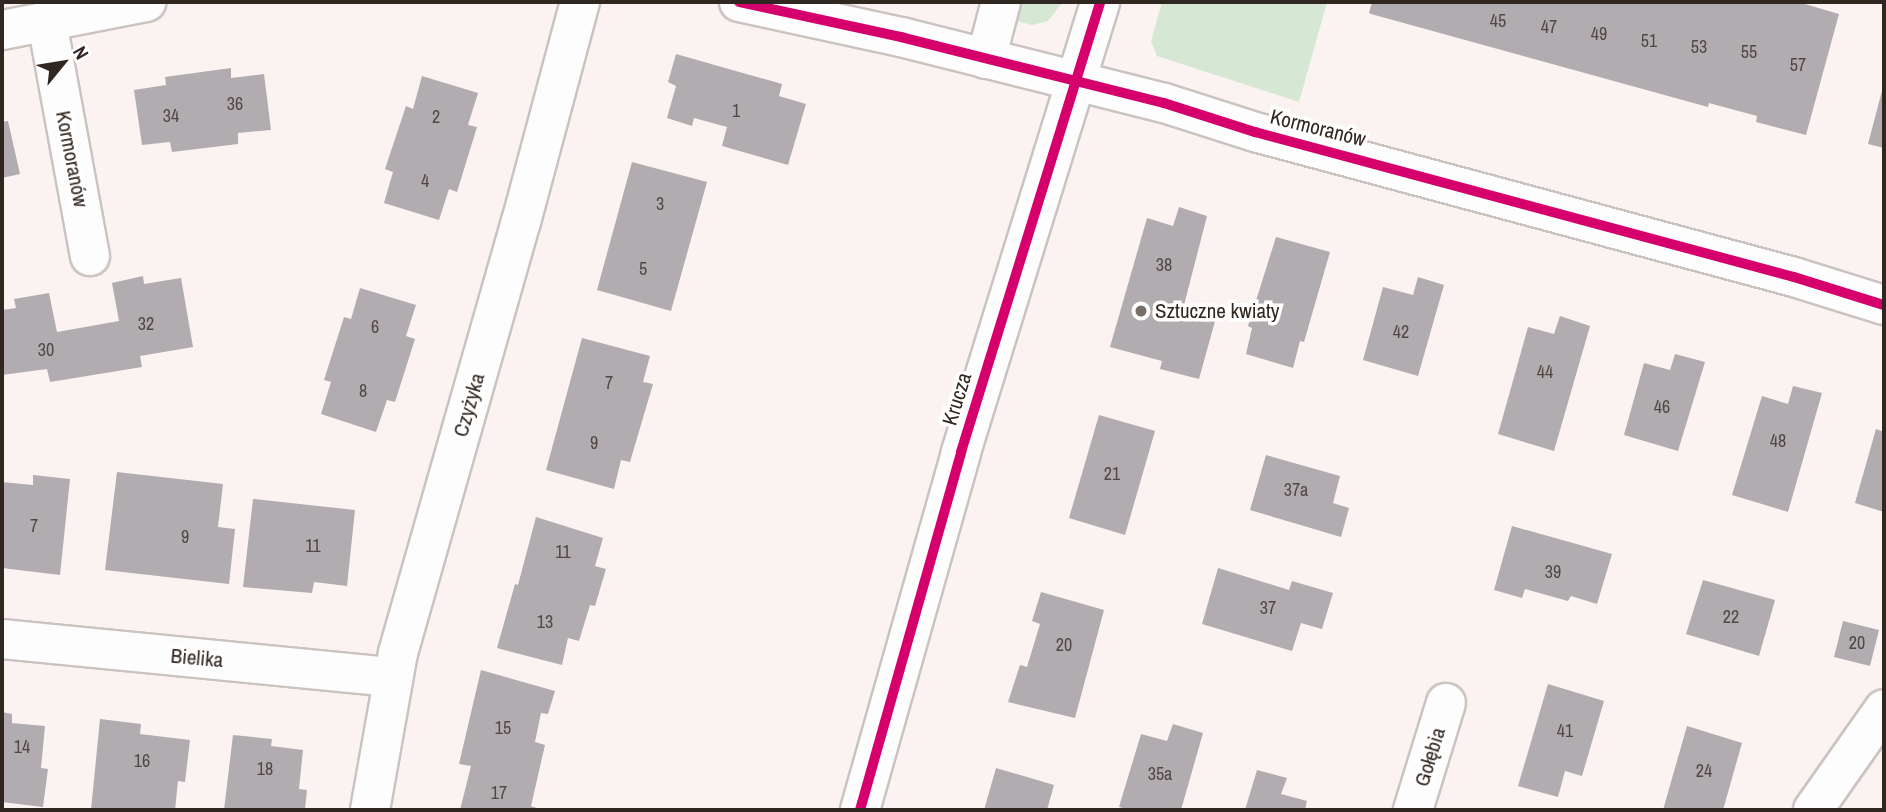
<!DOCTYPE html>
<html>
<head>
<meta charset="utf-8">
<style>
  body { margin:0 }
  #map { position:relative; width:1886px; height:812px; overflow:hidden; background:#faf3f1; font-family:"Archivo Narrow",sans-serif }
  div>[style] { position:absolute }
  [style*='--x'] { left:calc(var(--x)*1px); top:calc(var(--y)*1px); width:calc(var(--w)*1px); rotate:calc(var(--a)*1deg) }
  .green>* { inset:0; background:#d6e7d3 }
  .building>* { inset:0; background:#b1acb0 }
  .roads { filter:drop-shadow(2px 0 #cbc3c0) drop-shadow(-2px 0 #cbc3c0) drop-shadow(0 2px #cbc3c0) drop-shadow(0 -2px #cbc3c0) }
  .minor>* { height:38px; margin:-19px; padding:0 19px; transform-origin:19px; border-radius:19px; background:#fefdfd }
  .cycleway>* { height:10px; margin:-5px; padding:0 5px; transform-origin:5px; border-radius:5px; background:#d6006c }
  .dots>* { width:19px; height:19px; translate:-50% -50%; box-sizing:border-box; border:4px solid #fff; border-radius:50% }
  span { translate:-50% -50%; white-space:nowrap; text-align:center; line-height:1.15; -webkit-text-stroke:7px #fff; paint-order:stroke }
  .number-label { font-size:18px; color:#514845 }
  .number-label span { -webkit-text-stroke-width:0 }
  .street-label { font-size:21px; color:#312721 }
  .poi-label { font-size:21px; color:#312721 }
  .left { translate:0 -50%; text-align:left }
  .frame { position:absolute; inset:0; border:4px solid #312721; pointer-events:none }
  .north { position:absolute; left:28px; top:28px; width:70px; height:70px; -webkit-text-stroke:5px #fff; paint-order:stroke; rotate:60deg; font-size:19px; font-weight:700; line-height:28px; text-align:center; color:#312721 }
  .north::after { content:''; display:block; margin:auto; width:24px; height:32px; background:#312721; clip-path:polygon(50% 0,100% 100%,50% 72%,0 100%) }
</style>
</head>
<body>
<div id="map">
  <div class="green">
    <i style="clip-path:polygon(1012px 2px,1063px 2px,1048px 21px,1032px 25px,1010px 19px)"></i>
    <i style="clip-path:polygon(1162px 2px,1327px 2px,1299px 102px,1157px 56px,1151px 41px)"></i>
  </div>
  <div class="building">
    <i style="clip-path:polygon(1372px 2px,1798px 2px,1839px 14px,1806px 135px,1756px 122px,1757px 116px,1709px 103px,1708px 107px,1371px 14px,1369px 13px)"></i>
    <i style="clip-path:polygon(676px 54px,782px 84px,779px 96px,806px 104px,788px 165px,722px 146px,727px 127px,694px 118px,692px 126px,667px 118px,676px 86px,668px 82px)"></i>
    <i style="clip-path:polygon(231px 68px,231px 78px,264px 74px,271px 130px,238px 133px,238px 144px,172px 152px,170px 142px,142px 145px,134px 90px,166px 85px,165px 77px)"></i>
    <i style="clip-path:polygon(422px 76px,478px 93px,468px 125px,477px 127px,457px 192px,449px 189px,439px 220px,384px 203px,393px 172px,385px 169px,406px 106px,413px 109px)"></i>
    <i style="clip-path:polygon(1883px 87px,1884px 87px,1884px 148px,1868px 144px)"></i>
    <i style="clip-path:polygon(8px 121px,20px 174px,2px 178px,2px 122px)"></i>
    <i style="clip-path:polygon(632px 162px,707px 182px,671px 311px,597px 290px)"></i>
    <i style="clip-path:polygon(1179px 207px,1207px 216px,1184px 305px,1217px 314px,1199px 379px,1160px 369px,1162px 361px,1110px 347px,1147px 218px,1173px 226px)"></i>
    <i style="clip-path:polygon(1276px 237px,1330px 252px,1304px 342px,1300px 341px,1293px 368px,1246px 354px,1252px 328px,1248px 326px)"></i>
    <i style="clip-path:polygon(143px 276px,144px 284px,181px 278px,193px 347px,140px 356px,142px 367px,50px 382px,47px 369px,2px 375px,2px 310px,16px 308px,14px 299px,49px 293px,57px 332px,119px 321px,112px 283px)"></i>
    <i style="clip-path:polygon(1418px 277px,1444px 285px,1418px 376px,1363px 360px,1383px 287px,1413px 295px)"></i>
    <i style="clip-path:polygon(360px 288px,416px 305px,406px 336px,415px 339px,395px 402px,387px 400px,376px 432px,321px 414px,331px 382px,324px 380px,344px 317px,351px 319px)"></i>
    <i style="clip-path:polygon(1560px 316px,1590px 326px,1554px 451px,1498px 434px,1528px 327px,1554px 334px)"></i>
    <i style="clip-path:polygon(582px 338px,650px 356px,643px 382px,653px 384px,630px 462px,621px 460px,614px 489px,546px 470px)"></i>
    <i style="clip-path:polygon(1675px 354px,1705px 362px,1678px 451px,1624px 435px,1644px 363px,1670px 370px)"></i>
    <i style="clip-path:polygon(1793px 386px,1822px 393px,1788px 512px,1732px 495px,1762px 396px,1788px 404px)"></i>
    <i style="clip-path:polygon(1099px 415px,1155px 431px,1125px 535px,1069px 518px)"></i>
    <i style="clip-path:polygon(1876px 429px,1884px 432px,1884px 512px,1855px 503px)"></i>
    <i style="clip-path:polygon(1266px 455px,1340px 476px,1333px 503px,1349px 508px,1341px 537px,1250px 510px)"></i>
    <i style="clip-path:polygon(117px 472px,223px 484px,218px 527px,235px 529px,229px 584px,105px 570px)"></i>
    <i style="clip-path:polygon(33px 475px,70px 479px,60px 575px,2px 568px,2px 482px,33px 485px)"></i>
    <i style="clip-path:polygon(253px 499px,355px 510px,347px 586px,314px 582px,312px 593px,243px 587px)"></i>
    <i style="clip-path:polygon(536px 517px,603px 538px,595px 566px,606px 569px,595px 606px,590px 605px,579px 641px,568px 638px,562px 665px,497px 648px,515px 584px,544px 593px,518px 585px)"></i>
    <i style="clip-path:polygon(1512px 526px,1612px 554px,1597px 604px,1571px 596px,1568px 601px,1525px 589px,1522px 598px,1494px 590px)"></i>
    <i style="clip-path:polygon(1218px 568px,1289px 590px,1292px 581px,1333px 593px,1322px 629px,1301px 623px,1292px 651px,1202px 624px)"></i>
    <i style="clip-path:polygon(1703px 580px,1775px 600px,1759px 656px,1686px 634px)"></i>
    <i style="clip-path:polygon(1041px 592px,1104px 610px,1075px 718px,1008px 702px,1020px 665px,1027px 667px,1040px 624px,1032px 621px)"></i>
    <i style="clip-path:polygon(1843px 621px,1879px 630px,1870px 666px,1834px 657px)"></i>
    <i style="clip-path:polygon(481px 670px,555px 691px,548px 714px,541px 713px,535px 742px,545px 745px,531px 806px,542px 810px,460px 810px,471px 766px,459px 764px)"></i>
    <i style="clip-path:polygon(1548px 684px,1604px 701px,1582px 776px,1565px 771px,1558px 797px,1518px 786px)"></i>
    <i style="clip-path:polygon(2px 712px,12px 714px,12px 723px,45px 726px,41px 768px,48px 769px,43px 807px,2px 802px)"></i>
    <i style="clip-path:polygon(100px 719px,141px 724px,140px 734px,190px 740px,185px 782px,178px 781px,175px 810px,91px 810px)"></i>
    <i style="clip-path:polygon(1173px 724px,1203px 733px,1181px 810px,1130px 810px,1119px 807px,1141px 734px,1167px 741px)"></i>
    <i style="clip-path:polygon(1687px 726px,1742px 743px,1723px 810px,1663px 810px)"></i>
    <i style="clip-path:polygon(233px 735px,272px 739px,271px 746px,303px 750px,299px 789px,307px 790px,305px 810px,224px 810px)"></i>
    <i style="clip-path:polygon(996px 768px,1054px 785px,1047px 810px,984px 810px)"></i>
    <i style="clip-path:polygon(1257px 770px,1287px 778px,1281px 794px,1307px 801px,1305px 810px,1245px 810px)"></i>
  </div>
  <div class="roads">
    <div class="minor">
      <i style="--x:739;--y:2;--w:166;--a:12.2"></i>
      <i style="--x:901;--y:37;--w:271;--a:14.1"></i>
      <i style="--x:1164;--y:103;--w:96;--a:17.7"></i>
      <i style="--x:1255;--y:132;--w:558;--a:15.06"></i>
      <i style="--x:1794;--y:277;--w:94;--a:17.3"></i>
      <i style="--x:47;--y:22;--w:238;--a:79.6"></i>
      <i style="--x:2;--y:30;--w:147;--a:-11"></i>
      <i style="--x:986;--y:59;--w:59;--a:-75.3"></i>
      <i style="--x:2;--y:639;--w:393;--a:5.6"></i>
      <i style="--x:370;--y:810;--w:159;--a:-79.9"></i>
      <i style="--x:398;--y:653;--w:448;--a:-74.1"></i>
      <i style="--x:521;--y:222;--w:228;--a:-75"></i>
      <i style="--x:860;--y:810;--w:372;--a:-74.2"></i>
      <i style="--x:961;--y:452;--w:471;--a:-72.8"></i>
      <i style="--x:1413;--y:810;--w:112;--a:-72.9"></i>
      <i style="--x:1813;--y:810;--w:123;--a:-54.9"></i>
    </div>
  </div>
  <div class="cycleway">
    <i style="--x:739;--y:2;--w:166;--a:12.2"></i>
    <i style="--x:901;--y:37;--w:271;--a:14.1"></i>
    <i style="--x:1164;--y:103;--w:96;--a:17.7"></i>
    <i style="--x:1255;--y:132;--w:558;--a:15.06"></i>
    <i style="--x:1794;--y:277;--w:94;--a:17.3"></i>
    <i style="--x:860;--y:810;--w:372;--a:-74.2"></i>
    <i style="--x:961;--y:452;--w:471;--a:-72.8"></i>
  </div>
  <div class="dots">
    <i style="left:1141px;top:311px;background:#776e6a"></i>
  </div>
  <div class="number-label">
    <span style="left:1498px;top:21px">45</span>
    <span style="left:1549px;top:27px">47</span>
    <span style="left:1599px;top:34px">49</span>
    <span style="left:1649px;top:41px">51</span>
    <span style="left:1699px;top:47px">53</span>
    <span style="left:1749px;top:52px">55</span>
    <span style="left:1798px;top:65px">57</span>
    <span style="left:235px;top:104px">36</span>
    <span style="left:736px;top:111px">1</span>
    <span style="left:171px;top:116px">34</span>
    <span style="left:436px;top:117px">2</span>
    <span style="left:425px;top:181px">4</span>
    <span style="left:660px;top:204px">3</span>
    <span style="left:1164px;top:265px">38</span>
    <span style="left:643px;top:269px">5</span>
    <span style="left:146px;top:324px">32</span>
    <span style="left:375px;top:327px">6</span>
    <span style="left:1401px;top:332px">42</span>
    <span style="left:46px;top:350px">30</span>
    <span style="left:1545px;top:372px">44</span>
    <span style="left:609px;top:383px">7</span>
    <span style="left:363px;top:391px">8</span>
    <span style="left:1662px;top:407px">46</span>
    <span style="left:1778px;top:441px">48</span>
    <span style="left:594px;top:443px">9</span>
    <span style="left:1112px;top:474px">21</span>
    <span style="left:1296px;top:490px">37a</span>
    <span style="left:34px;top:526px">7</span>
    <span style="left:185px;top:537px">9</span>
    <span style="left:313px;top:546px">11</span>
    <span style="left:563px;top:552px">11</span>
    <span style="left:1553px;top:572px">39</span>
    <span style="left:1268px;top:608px">37</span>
    <span style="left:1731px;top:617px">22</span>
    <span style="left:545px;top:622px">13</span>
    <span style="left:1857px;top:643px">20</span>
    <span style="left:1064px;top:645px">20</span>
    <span style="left:503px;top:728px">15</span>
    <span style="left:1565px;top:731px">41</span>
    <span style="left:22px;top:747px">14</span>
    <span style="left:142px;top:761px">16</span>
    <span style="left:265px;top:769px">18</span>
    <span style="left:1704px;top:771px">24</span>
    <span style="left:1160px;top:774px">35a</span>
    <span style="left:499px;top:793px">17</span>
  </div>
  <div class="street-label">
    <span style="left:1318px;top:128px;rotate:14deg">Kormoranów</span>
    <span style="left:72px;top:159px;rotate:79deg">Kormoranów</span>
    <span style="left:957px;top:399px;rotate:-73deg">Krucza</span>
    <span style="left:469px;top:405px;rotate:-74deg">Czyżyka</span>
    <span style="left:197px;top:658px;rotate:5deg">Bielika</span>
    <span style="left:1430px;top:757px;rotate:-73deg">Gołębia</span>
  </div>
  <div class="poi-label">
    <span class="left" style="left:1155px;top:311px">Sztuczne kwiaty</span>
  </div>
  <div class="frame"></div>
  <div class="north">N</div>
</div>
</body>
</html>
